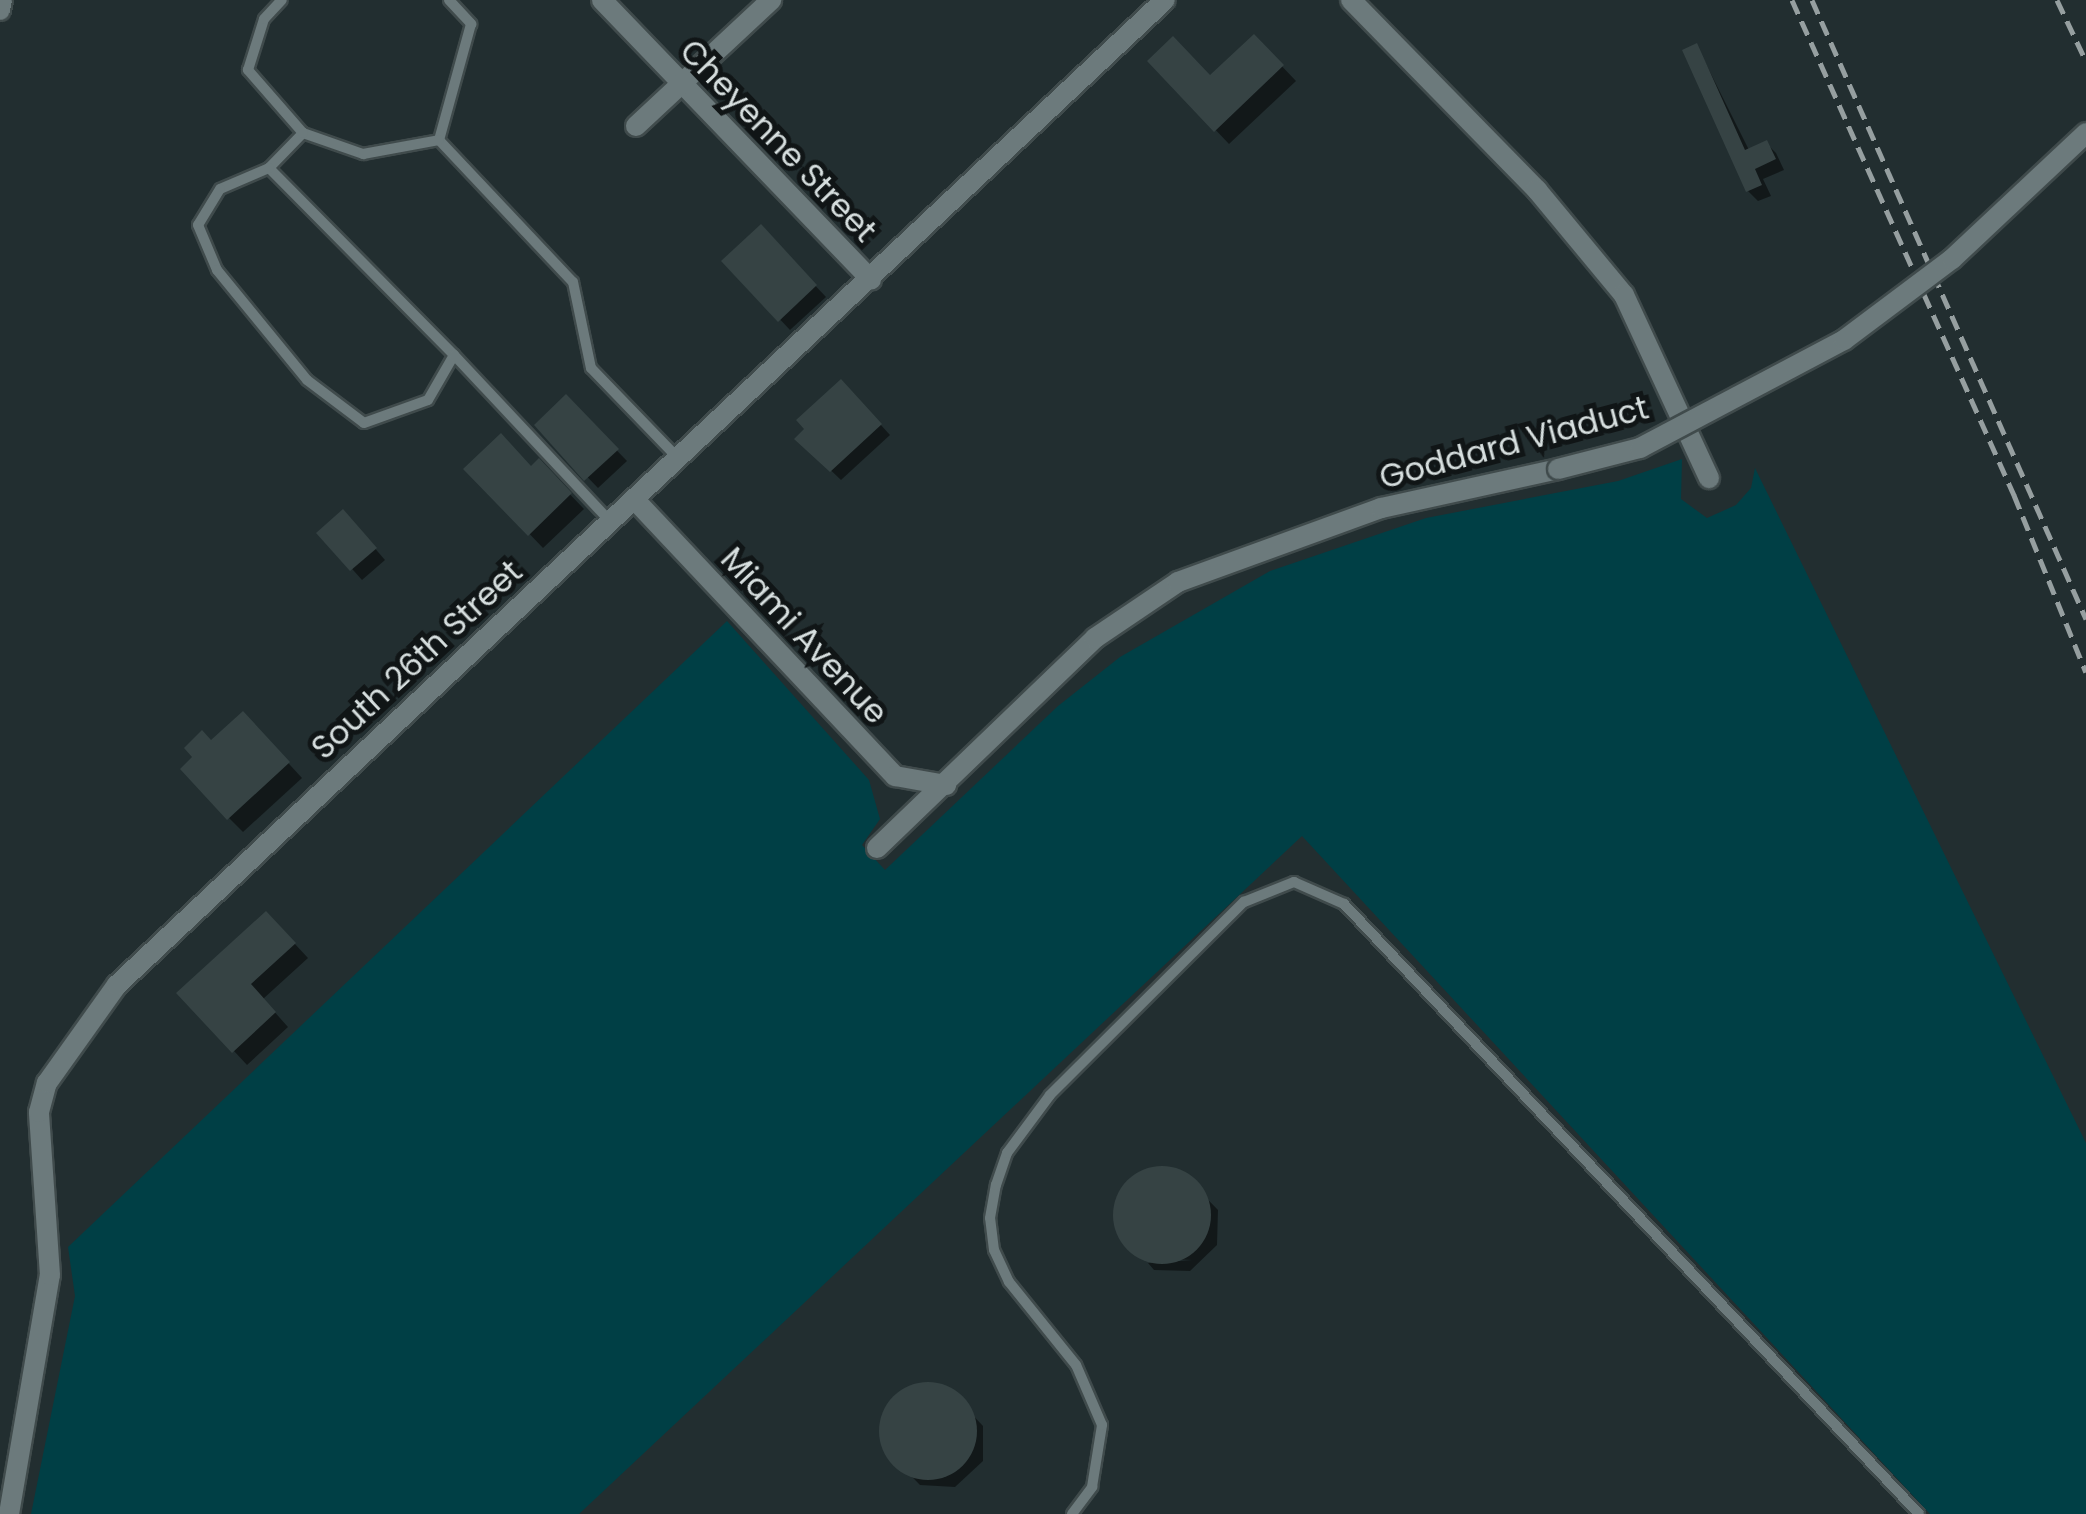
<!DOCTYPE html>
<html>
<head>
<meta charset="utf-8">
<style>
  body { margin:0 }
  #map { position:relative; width:2086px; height:1514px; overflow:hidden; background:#222e30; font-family:Poppins,sans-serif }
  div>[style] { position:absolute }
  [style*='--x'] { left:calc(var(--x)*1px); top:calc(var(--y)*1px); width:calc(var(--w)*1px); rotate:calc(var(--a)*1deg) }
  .green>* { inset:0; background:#003f45 }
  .shadow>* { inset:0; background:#0007 }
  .building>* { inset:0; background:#364344 }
  .round { border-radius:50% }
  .roads { filter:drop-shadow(2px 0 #404b4c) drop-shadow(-2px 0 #404b4c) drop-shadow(0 2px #404b4c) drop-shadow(0 -2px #404b4c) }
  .service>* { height:10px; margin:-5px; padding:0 5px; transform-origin:5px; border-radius:5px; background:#6c7a7c }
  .minor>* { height:20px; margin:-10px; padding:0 10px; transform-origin:10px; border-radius:10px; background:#6c7a7c }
  .rail>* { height:5px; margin-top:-2.5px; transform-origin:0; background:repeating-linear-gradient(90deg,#969fa0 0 15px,transparent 0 23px) }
  .bridges { filter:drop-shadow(2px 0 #404b4c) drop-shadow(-2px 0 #404b4c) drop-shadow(0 2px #404b4c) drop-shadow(0 -2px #404b4c) }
  .minor-bridge>* { height:20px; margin:-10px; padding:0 10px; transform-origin:10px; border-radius:10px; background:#6c7a7c }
  span { translate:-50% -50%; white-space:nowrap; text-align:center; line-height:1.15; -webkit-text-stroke:10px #101516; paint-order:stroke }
  .street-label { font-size:32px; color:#d7dfdf }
</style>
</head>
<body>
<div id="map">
  <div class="green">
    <i style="clip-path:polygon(1682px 459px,1681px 499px,1707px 518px,1736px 505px,1751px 488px,1755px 468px,2086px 1143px,2086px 1514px,1930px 1514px,1302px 836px,579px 1514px,31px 1514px,75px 1296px,68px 1247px,727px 621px,869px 780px,880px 819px,862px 845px,885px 870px,1058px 706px,1120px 657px,1270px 571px,1426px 518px,1618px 481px)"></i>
  </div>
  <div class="shadow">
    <i style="clip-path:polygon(1254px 37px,1296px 81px,1229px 144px,1150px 61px,1210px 79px)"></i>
    <i style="clip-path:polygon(1697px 46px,1749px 150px,1766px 143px,1776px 153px,1784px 170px,1763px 179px,1771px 196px,1758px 201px,1748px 191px)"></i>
    <i style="clip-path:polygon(761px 228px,826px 297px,790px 330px,725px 261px)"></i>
    <i style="clip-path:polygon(851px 392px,890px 435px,841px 480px,798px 439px)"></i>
    <i style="clip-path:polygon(566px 398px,627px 461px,598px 488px,537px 425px)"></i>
    <i style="clip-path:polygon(539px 462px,584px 509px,543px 548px,467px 469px,532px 469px)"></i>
    <i style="clip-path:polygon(353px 523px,385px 560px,362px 580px,320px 533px)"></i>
    <i style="clip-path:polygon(256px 728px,302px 778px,243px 832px,229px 818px,212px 743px)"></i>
    <i style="clip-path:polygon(280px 928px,308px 958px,263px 999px,288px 1027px,247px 1065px,180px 993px)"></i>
    <i style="clip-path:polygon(1146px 1171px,1182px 1173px,1218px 1210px,1217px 1245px,1190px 1271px,1154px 1270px,1148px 1263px,1192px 1260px,1143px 1258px,1118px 1232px,1119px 1197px)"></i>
    <i style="clip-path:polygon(912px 1387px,948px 1389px,983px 1426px,983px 1461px,955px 1487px,920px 1485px,884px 1448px,885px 1412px)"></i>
  </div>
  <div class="building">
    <i style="clip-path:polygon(1254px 34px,1284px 65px,1214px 132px,1147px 61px,1173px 36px,1210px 75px)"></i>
    <i style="clip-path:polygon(1697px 43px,1745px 150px,1767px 140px,1776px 159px,1755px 169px,1762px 185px,1746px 192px,1682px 50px)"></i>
    <i style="clip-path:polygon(761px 224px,817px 285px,778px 322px,721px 261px)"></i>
    <i style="clip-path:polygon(841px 379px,882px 424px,830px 472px,794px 439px,804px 429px,796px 420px)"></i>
    <i style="clip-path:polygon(566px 394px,619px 449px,584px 481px,534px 425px)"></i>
    <i style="clip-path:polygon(501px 433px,531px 466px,539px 458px,572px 493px,528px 536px,463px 469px)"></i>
    <i style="clip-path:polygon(343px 509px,377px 548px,350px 571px,316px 533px)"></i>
    <i style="clip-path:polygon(243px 711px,290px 762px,227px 820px,180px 769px,192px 757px,184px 748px,202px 730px,211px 740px)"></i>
    <i style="clip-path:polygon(266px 911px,296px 943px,251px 984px,276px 1012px,232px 1053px,176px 993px)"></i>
    <i class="round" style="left:1113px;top:1166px;width:98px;height:98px"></i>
    <i class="round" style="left:879px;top:1382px;width:98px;height:98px"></i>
  </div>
  <div class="roads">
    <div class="service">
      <i style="--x:449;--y:0;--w:33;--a:47"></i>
      <i style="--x:471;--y:24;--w:120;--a:105.4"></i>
      <i style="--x:439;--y:140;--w:195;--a:46.7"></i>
      <i style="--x:573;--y:282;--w:88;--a:78.2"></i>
      <i style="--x:591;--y:368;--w:125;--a:46"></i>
      <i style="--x:303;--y:133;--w:64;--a:19.3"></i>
      <i style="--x:363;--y:154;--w:77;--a:-10.4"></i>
      <i style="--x:269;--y:168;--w:49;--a:-45.8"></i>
      <i style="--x:303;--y:133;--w:84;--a:-131.1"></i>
      <i style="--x:248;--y:70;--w:53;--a:-72.6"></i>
      <i style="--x:264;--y:19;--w:26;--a:-47"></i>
      <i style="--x:454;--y:355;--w:263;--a:-134.7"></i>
      <i style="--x:269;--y:168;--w:53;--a:156.8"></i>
      <i style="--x:220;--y:189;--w:42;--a:121.4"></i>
      <i style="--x:198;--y:225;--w:49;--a:67.1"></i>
      <i style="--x:217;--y:270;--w:142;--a:50.7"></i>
      <i style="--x:307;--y:380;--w:71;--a:37"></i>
      <i style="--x:364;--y:423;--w:68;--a:-19.8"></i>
      <i style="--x:428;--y:400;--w:52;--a:-60"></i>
      <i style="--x:454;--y:355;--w:228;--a:46.8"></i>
      <i style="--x:1072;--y:1514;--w:34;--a:-53"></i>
      <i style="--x:1092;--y:1487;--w:63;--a:-80.8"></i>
      <i style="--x:1102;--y:1425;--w:65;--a:-113.4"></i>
      <i style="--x:1076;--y:1365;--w:107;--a:-128.9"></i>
      <i style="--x:1009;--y:1282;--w:35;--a:-115"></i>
      <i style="--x:994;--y:1250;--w:32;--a:-97"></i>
      <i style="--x:990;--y:1218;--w:34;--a:-80"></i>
      <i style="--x:996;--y:1185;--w:34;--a:-71"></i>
      <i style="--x:1007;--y:1153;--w:72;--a:-53.4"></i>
      <i style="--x:1050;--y:1095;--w:274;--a:-44.9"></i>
      <i style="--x:1244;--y:902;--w:54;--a:-21.8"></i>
      <i style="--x:1294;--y:882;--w:55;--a:23.7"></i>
      <i style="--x:1344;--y:904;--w:838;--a:46.69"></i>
    </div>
    <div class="minor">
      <i style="--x:602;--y:0;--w:388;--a:46.1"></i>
      <i style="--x:1351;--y:0;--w:266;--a:45.6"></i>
      <i style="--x:1537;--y:190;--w:136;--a:50.4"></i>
      <i style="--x:1624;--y:295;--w:202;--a:65.1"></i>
      <i style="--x:0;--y:10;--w:10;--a:-79"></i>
      <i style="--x:636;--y:126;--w:185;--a:-43"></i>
      <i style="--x:634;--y:499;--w:381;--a:46.7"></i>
      <i style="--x:895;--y:776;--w:52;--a:10"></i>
      <i style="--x:877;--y:848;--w:303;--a:-43.9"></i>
      <i style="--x:1095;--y:638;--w:100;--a:-34"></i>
      <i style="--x:1178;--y:582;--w:216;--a:-20"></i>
      <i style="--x:1381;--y:508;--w:181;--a:-12.4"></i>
      <i style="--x:9;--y:1514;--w:242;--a:-80.3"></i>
      <i style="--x:50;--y:1275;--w:163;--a:-93.9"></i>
      <i style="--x:39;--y:1112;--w:30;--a:-75"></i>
      <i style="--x:47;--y:1083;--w:120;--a:-54.5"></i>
      <i style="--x:117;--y:985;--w:1438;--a:-43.23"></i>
    </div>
  </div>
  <div class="rail">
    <i style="--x:1792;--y:0;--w:543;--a:65.84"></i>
    <i style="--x:2014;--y:495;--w:191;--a:67.9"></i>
    <i style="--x:1812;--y:0;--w:677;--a:66.12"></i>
    <i style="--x:2057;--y:0;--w:68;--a:64.6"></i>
  </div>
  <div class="bridges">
    <div class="minor-bridge">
      <i style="--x:1558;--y:469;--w:85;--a:-14.4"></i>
      <i style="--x:1640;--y:448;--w:231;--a:-27.9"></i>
      <i style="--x:1844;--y:340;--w:135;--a:-36.9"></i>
      <i style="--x:1952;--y:259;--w:184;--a:-43.2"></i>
    </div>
  </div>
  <div class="street-label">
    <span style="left:778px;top:141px;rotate:46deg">Cheyenne Street</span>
    <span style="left:1514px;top:443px;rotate:-15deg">Goddard Viaduct</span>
    <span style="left:804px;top:636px;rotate:47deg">Miami Avenue</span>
    <span style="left:417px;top:660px;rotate:-43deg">South 26th Street</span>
  </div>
</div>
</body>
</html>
